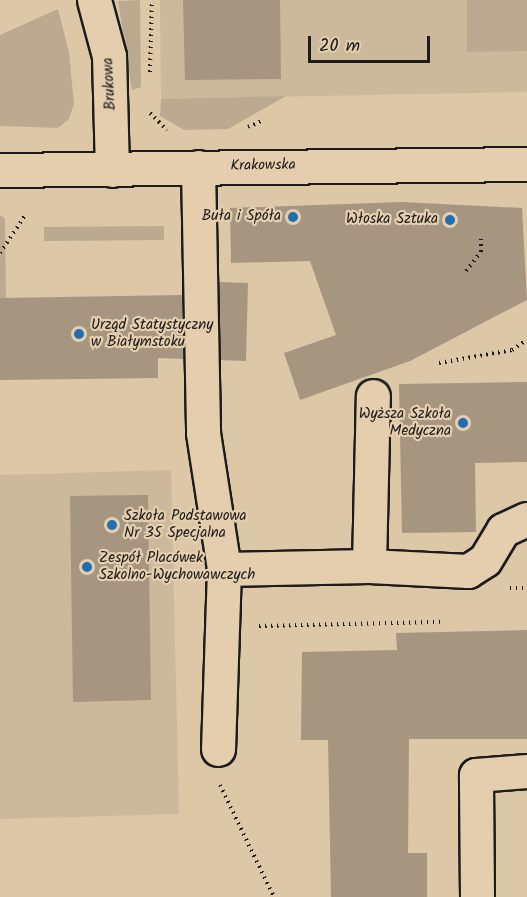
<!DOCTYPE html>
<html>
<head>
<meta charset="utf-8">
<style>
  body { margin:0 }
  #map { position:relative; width:527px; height:897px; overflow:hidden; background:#dcc7a7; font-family:Kalam,sans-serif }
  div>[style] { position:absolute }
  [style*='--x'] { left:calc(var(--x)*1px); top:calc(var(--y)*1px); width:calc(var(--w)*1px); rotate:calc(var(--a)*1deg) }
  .built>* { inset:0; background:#ccb89b }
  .green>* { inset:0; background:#bcaa90 }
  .building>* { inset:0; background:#a69680 }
  .path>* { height:4px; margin-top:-2px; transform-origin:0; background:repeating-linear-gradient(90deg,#1c1c1c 0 1.5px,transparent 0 6px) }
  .roads { filter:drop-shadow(2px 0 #1c1c1c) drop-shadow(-2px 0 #1c1c1c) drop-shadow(0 2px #1c1c1c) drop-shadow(0 -2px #1c1c1c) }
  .minor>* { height:33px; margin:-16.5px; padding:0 16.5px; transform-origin:16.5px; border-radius:16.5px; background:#e4cead }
  .dots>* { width:16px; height:16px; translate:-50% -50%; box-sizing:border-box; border:3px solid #e4cead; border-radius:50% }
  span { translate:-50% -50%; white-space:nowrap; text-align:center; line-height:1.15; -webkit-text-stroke:4.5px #e4cead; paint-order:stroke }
  .street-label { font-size:15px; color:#1c1c1c }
  .poi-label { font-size:15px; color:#1c1c1c }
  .right { translate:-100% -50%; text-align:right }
  .left { translate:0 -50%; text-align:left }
  .scale { position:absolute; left:308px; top:36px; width:122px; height:27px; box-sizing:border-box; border:3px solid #1c1c1c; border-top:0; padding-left:8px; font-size:18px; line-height:21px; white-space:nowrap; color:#1c1c1c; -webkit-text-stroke:4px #e4cead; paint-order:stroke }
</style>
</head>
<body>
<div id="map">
  <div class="built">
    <i style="clip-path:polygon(160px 0,527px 0,527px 92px,161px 99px)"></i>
    <i style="clip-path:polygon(171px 470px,179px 814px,0 819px,0 475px)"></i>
  </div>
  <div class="green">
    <i style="clip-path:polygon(140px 0,141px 87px,132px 90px,118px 1px)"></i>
    <i style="clip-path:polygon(467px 0,527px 0,527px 51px,467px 52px)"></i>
    <i style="clip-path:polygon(58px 9px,69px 52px,74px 104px,69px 119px,58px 128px,0 126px,0 35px)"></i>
    <i style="clip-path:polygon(286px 96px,228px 129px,184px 130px,160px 116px,161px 99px)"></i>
    <i style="clip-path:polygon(0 215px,5px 219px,6px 298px,0 298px)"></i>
    <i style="clip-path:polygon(164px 226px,164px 240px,44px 241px,44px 227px)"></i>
  </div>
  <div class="building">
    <i style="clip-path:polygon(183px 0,280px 0,281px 79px,185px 80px)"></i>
    <i style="clip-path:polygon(402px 202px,522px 208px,527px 300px,410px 361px,300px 400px,284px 353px,336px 335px,310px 261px,231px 263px,230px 208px)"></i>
    <i style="clip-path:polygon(219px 282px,248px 283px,246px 361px,220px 360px)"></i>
    <i style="clip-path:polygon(182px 295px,183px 359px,158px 358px,158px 378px,0 380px,0 298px)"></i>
    <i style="clip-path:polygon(527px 382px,527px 462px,475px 463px,476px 532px,402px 533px,399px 384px)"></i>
    <i style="clip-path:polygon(148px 495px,151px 700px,73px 702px,70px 496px)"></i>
    <i style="clip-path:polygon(527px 630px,527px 739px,409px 739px,408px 853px,427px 853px,427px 897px,331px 897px,328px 740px,301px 740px,302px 652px,397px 650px,396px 633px)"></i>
  </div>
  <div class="path">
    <i style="--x:150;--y:72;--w:72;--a:-88.4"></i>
    <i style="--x:150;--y:113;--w:24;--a:45"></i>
    <i style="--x:248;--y:127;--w:17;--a:-24"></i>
    <i style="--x:0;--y:253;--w:47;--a:-56.3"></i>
    <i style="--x:466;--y:271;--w:24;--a:-52"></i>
    <i style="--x:481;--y:252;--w:13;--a:-90"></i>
    <i style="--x:439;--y:363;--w:74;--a:-10.1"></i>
    <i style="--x:512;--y:350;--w:18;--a:-34"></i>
    <i style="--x:510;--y:588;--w:17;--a:0"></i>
    <i style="--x:259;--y:626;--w:183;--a:-1.3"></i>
    <i style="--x:220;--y:785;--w:124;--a:64.3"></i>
  </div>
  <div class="roads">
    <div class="minor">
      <i style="--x:94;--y:0;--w:58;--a:75"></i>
      <i style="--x:109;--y:56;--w:114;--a:88.5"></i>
      <i style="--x:198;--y:167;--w:266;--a:88.9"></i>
      <i style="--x:203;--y:433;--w:138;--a:81.2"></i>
      <i style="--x:224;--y:569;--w:180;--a:91.9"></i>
      <i style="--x:0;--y:170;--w:527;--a:-0.65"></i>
      <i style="--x:369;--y:566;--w:99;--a:2.9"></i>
      <i style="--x:468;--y:571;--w:20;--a:-33"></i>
      <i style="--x:485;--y:560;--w:35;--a:-59"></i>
      <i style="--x:503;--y:530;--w:26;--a:-25"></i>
      <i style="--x:224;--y:569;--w:145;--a:-1.2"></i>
      <i style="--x:369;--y:566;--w:170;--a:-88.7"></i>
      <i style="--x:477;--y:897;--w:122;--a:-90.5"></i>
      <i style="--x:476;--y:775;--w:51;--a:-4.5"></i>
    </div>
  </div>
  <div class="dots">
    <i style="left:293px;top:217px;background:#1f6fb2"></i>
    <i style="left:450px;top:220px;background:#1f6fb2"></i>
    <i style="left:79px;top:334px;background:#1f6fb2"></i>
    <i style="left:463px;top:423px;background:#1f6fb2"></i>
    <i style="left:112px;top:525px;background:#1f6fb2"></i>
    <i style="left:87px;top:567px;background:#1f6fb2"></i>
  </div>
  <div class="street-label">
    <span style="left:110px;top:84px;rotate:-93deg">Brukowa</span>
    <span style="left:263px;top:166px;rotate:-1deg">Krakowska</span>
  </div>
  <div class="poi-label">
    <span class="right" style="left:281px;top:217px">Buła i Spóła</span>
    <span class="right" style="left:438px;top:220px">Włoska Sztuka</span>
    <span class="left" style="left:91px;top:334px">Urząd Statystyczny<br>w Białymstoku</span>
    <span class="right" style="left:451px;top:423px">Wyższa Szkoła<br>Medyczna</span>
    <span class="left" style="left:124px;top:525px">Szkoła Podstawowa<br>Nr 35 Specjalna</span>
    <span class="left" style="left:99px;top:567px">Zespół Placówek<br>Szkolno-Wychowawczych</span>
  </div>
  <div class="scale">20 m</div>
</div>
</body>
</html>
